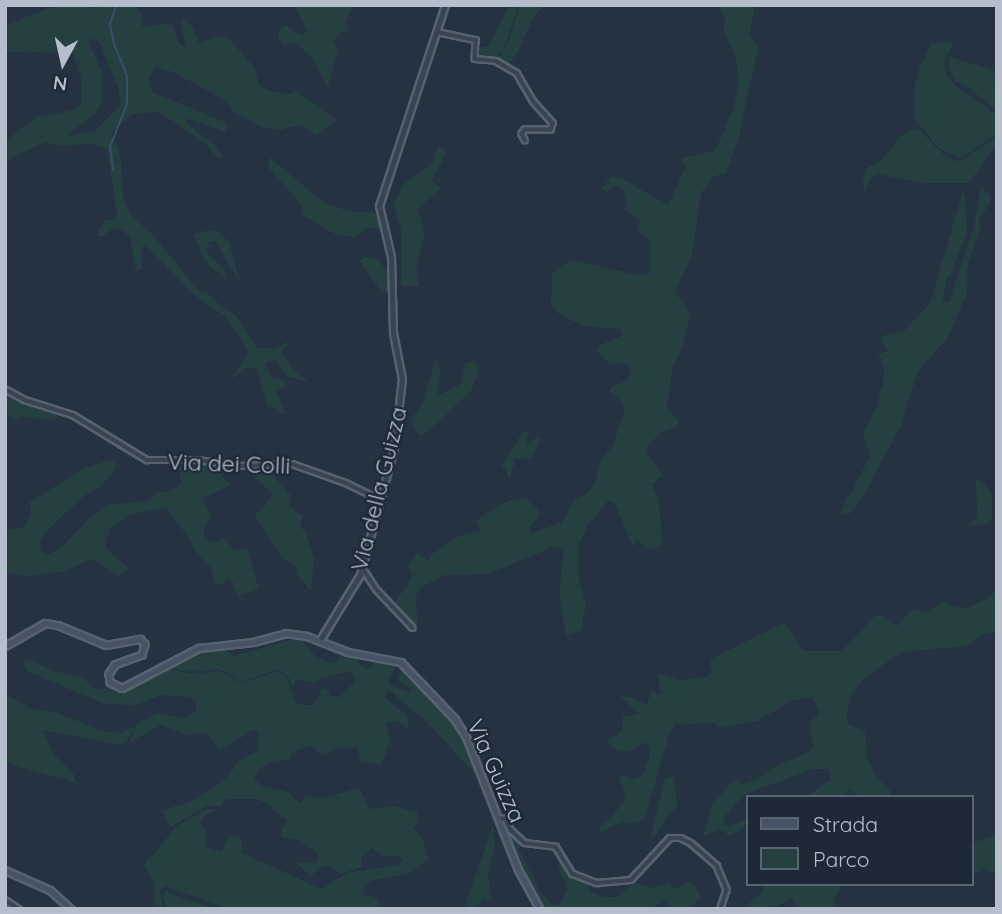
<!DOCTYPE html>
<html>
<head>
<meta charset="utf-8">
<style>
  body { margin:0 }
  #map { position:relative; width:1002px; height:914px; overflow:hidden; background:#243241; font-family:Quicksand,sans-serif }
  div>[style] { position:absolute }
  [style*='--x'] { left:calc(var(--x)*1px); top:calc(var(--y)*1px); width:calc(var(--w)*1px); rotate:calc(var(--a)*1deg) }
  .green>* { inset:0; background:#264042 }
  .stream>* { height:2px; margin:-1px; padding:0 1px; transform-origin:1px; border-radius:1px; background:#384f69 }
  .roads { filter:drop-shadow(2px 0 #56626e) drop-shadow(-2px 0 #56626e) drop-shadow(0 2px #56626e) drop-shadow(0 -2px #56626e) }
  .minor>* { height:3.5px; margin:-1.75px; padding:0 1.75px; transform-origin:1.75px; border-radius:1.75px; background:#394451 }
  .tertiary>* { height:4.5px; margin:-2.25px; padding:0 2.25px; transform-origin:2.25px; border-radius:2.25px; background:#394451 }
  .secondary>* { height:4.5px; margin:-2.25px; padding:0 2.25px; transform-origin:2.25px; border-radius:2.25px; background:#465364 }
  span { translate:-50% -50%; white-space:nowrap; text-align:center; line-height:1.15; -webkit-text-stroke:5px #1d2936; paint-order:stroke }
  .street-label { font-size:23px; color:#b5bfcb }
  .frame { position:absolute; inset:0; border:7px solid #b5bfcb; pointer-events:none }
  .legend { position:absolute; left:746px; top:795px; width:228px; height:91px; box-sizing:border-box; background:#1d2936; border:2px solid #5a6572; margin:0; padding:9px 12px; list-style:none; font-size:21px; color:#b5bfcb }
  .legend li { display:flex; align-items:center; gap:14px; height:35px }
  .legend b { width:35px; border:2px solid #5a6572 }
  .north { position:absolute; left:28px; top:28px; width:70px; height:70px; -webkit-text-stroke:5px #1d2936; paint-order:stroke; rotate:188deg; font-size:19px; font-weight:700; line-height:28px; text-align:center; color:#b5bfcb }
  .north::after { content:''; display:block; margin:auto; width:24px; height:32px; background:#b5bfcb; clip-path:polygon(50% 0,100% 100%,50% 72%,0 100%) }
</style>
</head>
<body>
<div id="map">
  <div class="green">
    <i style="clip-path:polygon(evenodd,57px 5px,92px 5px,95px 9px,99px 5px,138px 5px,143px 18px,141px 24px,145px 27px,171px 23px,179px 43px,187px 49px,180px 24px,183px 18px,191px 25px,199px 43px,220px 36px,230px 39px,255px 69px,259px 86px,273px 92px,290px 94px,296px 91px,337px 120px,317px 135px,300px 125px,279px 130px,262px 127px,234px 112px,228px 102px,173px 72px,155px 67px,149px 78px,152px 92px,227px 123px,225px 132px,186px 118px,188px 124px,212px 143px,222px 155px,220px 160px,205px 143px,159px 112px,132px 114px,111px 134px,120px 154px,124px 200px,130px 214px,152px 234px,202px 294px,205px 291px,223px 308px,235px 315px,258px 348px,275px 348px,293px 340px,281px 351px,292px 368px,309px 382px,287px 376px,275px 359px,265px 363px,272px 378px,284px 380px,288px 386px,275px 391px,285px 412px,284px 415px,272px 406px,268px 408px,256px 368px,246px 368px,230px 380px,249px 353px,226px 317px,195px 296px,145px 245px,142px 247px,142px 269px,136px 271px,130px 237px,124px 231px,114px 228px,102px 237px,97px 235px,104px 221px,114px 219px,117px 214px,107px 150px,94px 144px,61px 146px,45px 142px,12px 157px,5px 165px,5px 143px,19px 129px,29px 125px,35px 117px,75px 110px,81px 103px,81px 77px,73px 53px,5px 52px,5px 25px,57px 5px,87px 38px,100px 43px,118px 87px,121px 104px,95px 131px,66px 136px,96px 113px,101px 104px,102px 73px,87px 38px)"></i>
    <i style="clip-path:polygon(295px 5px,353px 5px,346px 23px,349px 31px,341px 32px,334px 40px,338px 49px,328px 88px,310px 55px,296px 43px,283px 44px,278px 38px,279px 30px,286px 25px,301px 35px,307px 32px)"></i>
    <i style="clip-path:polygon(510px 5px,519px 5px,504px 48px,494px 60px,479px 59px,479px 48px,488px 46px)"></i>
    <i style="clip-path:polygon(520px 5px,546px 5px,534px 16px,517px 53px,507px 66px,497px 61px,508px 42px)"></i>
    <i style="clip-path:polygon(729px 5px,755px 5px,750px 34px,758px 47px,757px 53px,738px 141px,726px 173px,714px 176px,701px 193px,692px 254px,675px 293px,685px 304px,690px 317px,683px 345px,673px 366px,667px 408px,678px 420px,678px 426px,661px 432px,647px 447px,647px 453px,663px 475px,652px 484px,659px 499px,662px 545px,651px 550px,636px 540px,633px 547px,615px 504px,609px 500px,588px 525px,579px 544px,579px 581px,586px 604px,581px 631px,566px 636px,559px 593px,564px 551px,555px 546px,488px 574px,444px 575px,421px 587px,415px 598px,418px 624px,414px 626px,395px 608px,395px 602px,410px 581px,412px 574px,408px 566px,418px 553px,428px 560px,432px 554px,459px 536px,481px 530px,476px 522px,480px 517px,510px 500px,526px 498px,539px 511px,540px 516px,529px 528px,531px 533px,561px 523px,575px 499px,585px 495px,594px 485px,600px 462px,613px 445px,625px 410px,620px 398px,609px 392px,612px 386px,627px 381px,631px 367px,624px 363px,610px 364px,597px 350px,599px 346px,623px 335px,619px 329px,584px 326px,559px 314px,551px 303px,552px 273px,571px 260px,634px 274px,645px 275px,650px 271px,650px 241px,637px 231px,640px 220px,624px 210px,627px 206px,623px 189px,614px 186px,607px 193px,602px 189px,611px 176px,623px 179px,668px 205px,685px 168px,681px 158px,715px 151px,734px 108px,739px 78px,734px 52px,724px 31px,725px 19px,718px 8px)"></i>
    <i style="clip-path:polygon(954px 42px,944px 62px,947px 76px,957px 87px,997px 114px,997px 134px,959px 158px,938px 147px,915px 120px,915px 84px,920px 66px,932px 43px)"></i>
    <i style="clip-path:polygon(950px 57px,994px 70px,997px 111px,969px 88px,954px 80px,948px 64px)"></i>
    <i style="clip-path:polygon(914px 128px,920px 130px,945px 156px,955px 161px,964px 159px,997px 137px,997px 144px,969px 183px,925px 183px,877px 174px,870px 179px,864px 196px,863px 179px,867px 168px,881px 161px,900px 137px)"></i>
    <i style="clip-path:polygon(438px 146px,447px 151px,432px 181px,442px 189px,417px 208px,425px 232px,416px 270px,420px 286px,401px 286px,401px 229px,393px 204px,403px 185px,432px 163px)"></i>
    <i style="clip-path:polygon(269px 157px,325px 203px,348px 211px,379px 213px,385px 230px,368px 227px,355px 237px,337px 235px,302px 215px,300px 203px,268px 167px)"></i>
    <i style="clip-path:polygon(981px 187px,989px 194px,990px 203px,979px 219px,980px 229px,968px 262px,967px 294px,947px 339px,918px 370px,900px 428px,859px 503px,849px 514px,841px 514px,846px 497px,850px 495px,870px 456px,863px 434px,875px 411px,883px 384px,884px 366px,878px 354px,888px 351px,881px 340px,885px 335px,903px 332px,930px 303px,964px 188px,967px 231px,952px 273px,946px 279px,943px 301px,949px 302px,974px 227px)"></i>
    <i style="clip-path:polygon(210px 230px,217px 231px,229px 242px,240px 283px,215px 241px,209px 242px,207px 252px,213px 260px,223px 266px,227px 280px,210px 267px,201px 254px,194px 234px)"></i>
    <i style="clip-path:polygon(365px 257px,378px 259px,386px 270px,392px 294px,382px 293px,360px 261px)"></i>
    <i style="clip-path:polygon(475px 360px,479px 371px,471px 391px,429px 431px,420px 435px,410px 421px,422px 404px,435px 362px,437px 361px,441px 371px,437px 391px,439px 395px,460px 384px,465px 364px)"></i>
    <i style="clip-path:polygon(5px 391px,29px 404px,62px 412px,53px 420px,21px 417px,16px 420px,5px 413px)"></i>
    <i style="clip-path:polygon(524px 430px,528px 433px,526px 445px,537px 437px,541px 438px,540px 441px,532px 458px,515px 458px,510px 478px,502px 465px)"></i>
    <i style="clip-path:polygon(110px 460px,116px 461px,116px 468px,102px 485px,84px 496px,46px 531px,40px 541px,41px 552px,48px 554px,59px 550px,92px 516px,108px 505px,150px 500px,158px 491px,166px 492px,177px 487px,181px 482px,178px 462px,205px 463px,226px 467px,222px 476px,231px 485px,203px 498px,211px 516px,204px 529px,205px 537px,211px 542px,224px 538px,235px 550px,247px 548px,259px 589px,238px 596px,232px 580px,227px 579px,222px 585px,215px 583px,210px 567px,196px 552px,189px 538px,166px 508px,133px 514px,110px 528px,105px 547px,129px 569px,117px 576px,93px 559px,61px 572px,27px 576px,5px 572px,5px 530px,25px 527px,31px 515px,30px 502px,83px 469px)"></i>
    <i style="clip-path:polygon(254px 472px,272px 474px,291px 496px,289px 507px,303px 516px,300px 526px,306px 533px,314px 559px,311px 591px,297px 575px,296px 567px,282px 557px,256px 518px,256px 512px,261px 511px,273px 494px,252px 476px)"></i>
    <i style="clip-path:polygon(976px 479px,984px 483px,992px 495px,992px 519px,988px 524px,969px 526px,977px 516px)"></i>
    <i style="clip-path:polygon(997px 590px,997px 632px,983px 634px,967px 646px,902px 652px,863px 679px,852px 693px,847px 713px,848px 724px,865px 731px,867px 758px,875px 776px,889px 789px,891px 797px,861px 797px,849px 789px,844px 797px,806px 797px,830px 780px,828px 769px,813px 769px,743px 795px,726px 815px,723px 825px,730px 826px,748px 818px,748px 824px,730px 836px,720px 829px,703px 836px,712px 804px,731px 783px,739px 780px,742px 784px,757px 779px,773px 768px,810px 751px,813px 744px,809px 722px,818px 715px,818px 709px,813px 697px,808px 697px,791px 701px,758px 721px,720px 728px,715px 723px,675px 724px,669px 735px,645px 818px,636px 823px,622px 822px,599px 832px,601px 824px,610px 819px,624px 801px,625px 792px,619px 778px,623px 775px,631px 779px,639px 777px,644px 772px,649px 758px,650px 749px,646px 742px,632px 750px,619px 752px,608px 744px,608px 740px,622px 731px,623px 716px,640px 714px,620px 696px,632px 697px,647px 705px,651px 690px,658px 695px,661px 693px,657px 673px,681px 680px,705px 677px,712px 672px,710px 662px,715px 657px,784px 623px,804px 651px,842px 651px,875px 616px,881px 616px,897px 626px,912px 609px,927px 612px,944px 601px,954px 607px,966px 608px,983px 601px)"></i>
    <i style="clip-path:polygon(294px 639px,303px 641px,316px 657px,330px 663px,336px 662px,341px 654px,356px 657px,360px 665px,368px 669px,374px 666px,373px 658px,398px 664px,389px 678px,389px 685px,410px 693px,411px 689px,398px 679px,402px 671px,407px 671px,458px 729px,482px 777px,476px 775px,428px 723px,390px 691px,386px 691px,385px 698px,407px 716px,409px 729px,397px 721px,386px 723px,390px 740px,382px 764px,360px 762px,358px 748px,340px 747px,322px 756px,312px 745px,292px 752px,291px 759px,267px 764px,258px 770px,254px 779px,260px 785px,288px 792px,299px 803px,307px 796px,323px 798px,359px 788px,370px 809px,393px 806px,417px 812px,418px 821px,413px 829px,422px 838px,429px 858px,427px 861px,410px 873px,371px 881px,363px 887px,364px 895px,375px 897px,384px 909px,229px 909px,165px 886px,160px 891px,163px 909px,151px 909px,154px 905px,154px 883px,145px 866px,147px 859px,156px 852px,174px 828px,207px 809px,221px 809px,208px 813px,200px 821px,205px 830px,205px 847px,222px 852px,227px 837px,237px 836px,242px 840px,241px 851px,245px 854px,321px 889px,348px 873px,400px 864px,403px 859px,399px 856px,383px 856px,372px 848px,361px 857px,362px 867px,340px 874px,331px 866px,324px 866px,310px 876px,295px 862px,316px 863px,318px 854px,299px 840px,282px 837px,281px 832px,287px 820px,264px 802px,256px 799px,226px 799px,221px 806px,206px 806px,171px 827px,164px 817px,163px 810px,190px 802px,226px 779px,239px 761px,258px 751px,258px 732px,253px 730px,219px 751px,208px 733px,185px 735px,161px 725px,129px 743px,137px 724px,144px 720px,159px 713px,184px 718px,195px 712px,197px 703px,191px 697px,161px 695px,133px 706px,103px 703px,27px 671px,23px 661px,30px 660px,53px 671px,83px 678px,95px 688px,104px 690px,109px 682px,114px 689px,121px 691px,170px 669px,191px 674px,219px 671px,242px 683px,279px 671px,287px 678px,295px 702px,300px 705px,314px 705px,322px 688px,329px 691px,330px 696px,340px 697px,355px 682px,356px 679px,349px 671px,321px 678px,316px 682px,296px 680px,293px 687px,298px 702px,289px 678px,279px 669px,242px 682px,219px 669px,191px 672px,172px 668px,214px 648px,220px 647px,234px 656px)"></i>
    <i style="clip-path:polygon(5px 694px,32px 709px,56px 712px,102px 731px,120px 733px,134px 726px,133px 732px,125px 743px,116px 744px,43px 730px,54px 755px,73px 773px,76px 783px,22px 768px,5px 762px)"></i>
    <i style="clip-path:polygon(674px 776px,677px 807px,666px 817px,658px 833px,650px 838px,663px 785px,666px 779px)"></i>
    <i style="clip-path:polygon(503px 823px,520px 844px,519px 850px,541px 893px,553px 905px,562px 902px,567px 889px,558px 866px,560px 860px,571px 876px,586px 882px,590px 891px,603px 897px,615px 897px,636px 883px,654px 888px,668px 883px,675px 889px,689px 882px,696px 886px,702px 898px,686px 909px,668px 909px,668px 901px,664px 900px,651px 909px,543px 909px,519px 866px)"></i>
    <i style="clip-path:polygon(493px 824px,495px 843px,488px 873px,492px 900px,483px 899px,474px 909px,464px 909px)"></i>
    <i style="clip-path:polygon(997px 834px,997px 874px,984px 869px,972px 876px,972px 843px)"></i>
    <i style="clip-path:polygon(765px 884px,841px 884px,834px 899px,836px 909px,797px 909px,792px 899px,770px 909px,746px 909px,753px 899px,762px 894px)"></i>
    <i style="clip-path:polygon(166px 891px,181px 898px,221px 909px,167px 909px,163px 895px)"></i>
  </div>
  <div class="stream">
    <i style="--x:113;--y:170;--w:23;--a:-97"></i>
    <i style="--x:110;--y:147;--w:46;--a:-68.4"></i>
    <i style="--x:127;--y:104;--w:28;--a:-90"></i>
    <i style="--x:127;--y:76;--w:35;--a:-112"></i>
    <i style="--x:114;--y:44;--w:20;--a:-101"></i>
    <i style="--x:110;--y:24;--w:20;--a:-72"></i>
  </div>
  <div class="roads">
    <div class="minor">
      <i style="--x:437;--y:32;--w:40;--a:12"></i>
      <i style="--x:476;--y:40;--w:19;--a:93"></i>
      <i style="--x:475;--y:59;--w:21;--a:5"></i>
      <i style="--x:496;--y:61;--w:24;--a:30"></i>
      <i style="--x:517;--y:73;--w:32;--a:60"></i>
      <i style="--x:533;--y:101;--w:30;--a:48"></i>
      <i style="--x:553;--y:123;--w:7;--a:106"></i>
      <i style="--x:551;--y:130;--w:26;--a:180"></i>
      <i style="--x:525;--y:130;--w:5;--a:127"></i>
      <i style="--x:522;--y:134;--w:7;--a:63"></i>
      <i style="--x:5;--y:389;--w:23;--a:29"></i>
      <i style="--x:25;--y:400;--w:50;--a:17.4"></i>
      <i style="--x:73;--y:415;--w:87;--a:31.3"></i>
      <i style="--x:147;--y:460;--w:50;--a:0"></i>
      <i style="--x:197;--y:460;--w:43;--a:7.9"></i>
      <i style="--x:240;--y:466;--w:52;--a:-2.2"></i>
      <i style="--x:292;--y:464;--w:57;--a:19.4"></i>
      <i style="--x:346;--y:483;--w:39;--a:26"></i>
      <i style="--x:362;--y:567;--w:27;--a:57"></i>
      <i style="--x:377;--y:590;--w:52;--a:46.5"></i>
      <i style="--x:498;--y:818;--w:8;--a:7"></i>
      <i style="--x:506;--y:819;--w:12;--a:66"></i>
      <i style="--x:511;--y:830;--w:19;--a:43"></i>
      <i style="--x:525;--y:843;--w:31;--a:7"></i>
      <i style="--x:556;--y:847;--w:32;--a:58"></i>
      <i style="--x:573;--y:874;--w:26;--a:21"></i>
      <i style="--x:597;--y:883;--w:34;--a:-5"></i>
      <i style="--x:631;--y:880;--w:57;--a:-47.1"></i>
      <i style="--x:670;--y:838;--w:11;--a:0"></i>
      <i style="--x:681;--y:838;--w:11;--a:27"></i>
      <i style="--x:691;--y:843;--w:35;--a:41"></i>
      <i style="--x:717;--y:866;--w:26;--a:67"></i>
      <i style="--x:727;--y:890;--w:20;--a:108"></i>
      <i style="--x:5;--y:900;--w:17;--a:33"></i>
    </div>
    <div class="tertiary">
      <i style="--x:320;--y:640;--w:76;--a:-58.4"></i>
      <i style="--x:360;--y:575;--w:131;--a:-75"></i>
      <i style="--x:394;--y:448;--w:69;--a:-83.4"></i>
      <i style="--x:402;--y:379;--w:47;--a:-101.1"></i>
      <i style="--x:393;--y:333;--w:76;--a:-91.5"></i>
      <i style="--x:391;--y:257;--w:52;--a:-103.2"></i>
      <i style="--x:379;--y:206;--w:212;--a:-71.8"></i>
    </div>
    <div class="secondary">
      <i style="--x:5;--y:646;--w:46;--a:-29.9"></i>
      <i style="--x:45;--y:623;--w:13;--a:9"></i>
      <i style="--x:58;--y:625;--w:52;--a:22.6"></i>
      <i style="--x:106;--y:645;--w:35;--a:-10"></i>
      <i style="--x:140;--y:639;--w:7;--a:45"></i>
      <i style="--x:145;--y:644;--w:11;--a:105"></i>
      <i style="--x:142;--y:655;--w:29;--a:160"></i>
      <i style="--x:115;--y:665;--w:11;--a:124"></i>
      <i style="--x:109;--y:674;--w:8;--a:83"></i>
      <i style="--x:110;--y:682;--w:13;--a:27"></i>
      <i style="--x:122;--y:688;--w:87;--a:-27.5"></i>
      <i style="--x:199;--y:648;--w:54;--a:-6.3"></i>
      <i style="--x:253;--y:642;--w:34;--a:-15"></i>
      <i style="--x:286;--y:633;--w:21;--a:8"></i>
      <i style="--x:307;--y:636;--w:44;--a:21.3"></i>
      <i style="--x:348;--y:652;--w:54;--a:10.7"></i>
      <i style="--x:401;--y:662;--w:79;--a:46.5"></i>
      <i style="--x:455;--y:719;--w:20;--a:57"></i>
      <i style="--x:466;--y:736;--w:143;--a:68.6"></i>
      <i style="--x:518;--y:869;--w:46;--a:61.2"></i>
      <i style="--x:5;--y:870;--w:49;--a:24"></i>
      <i style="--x:50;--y:890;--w:28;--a:42"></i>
    </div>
  </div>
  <div class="street-label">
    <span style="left:229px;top:464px;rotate:2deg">Via dei Colli</span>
    <span style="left:379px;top:489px;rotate:-76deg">Via della Guizza</span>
    <span style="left:496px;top:771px;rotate:66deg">Via Guizza</span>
  </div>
  <div class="frame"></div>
  <ul class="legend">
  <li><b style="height:9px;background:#465364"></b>Strada</li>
  <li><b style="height:19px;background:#264042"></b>Parco</li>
  </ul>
  <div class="north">N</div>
</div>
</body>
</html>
